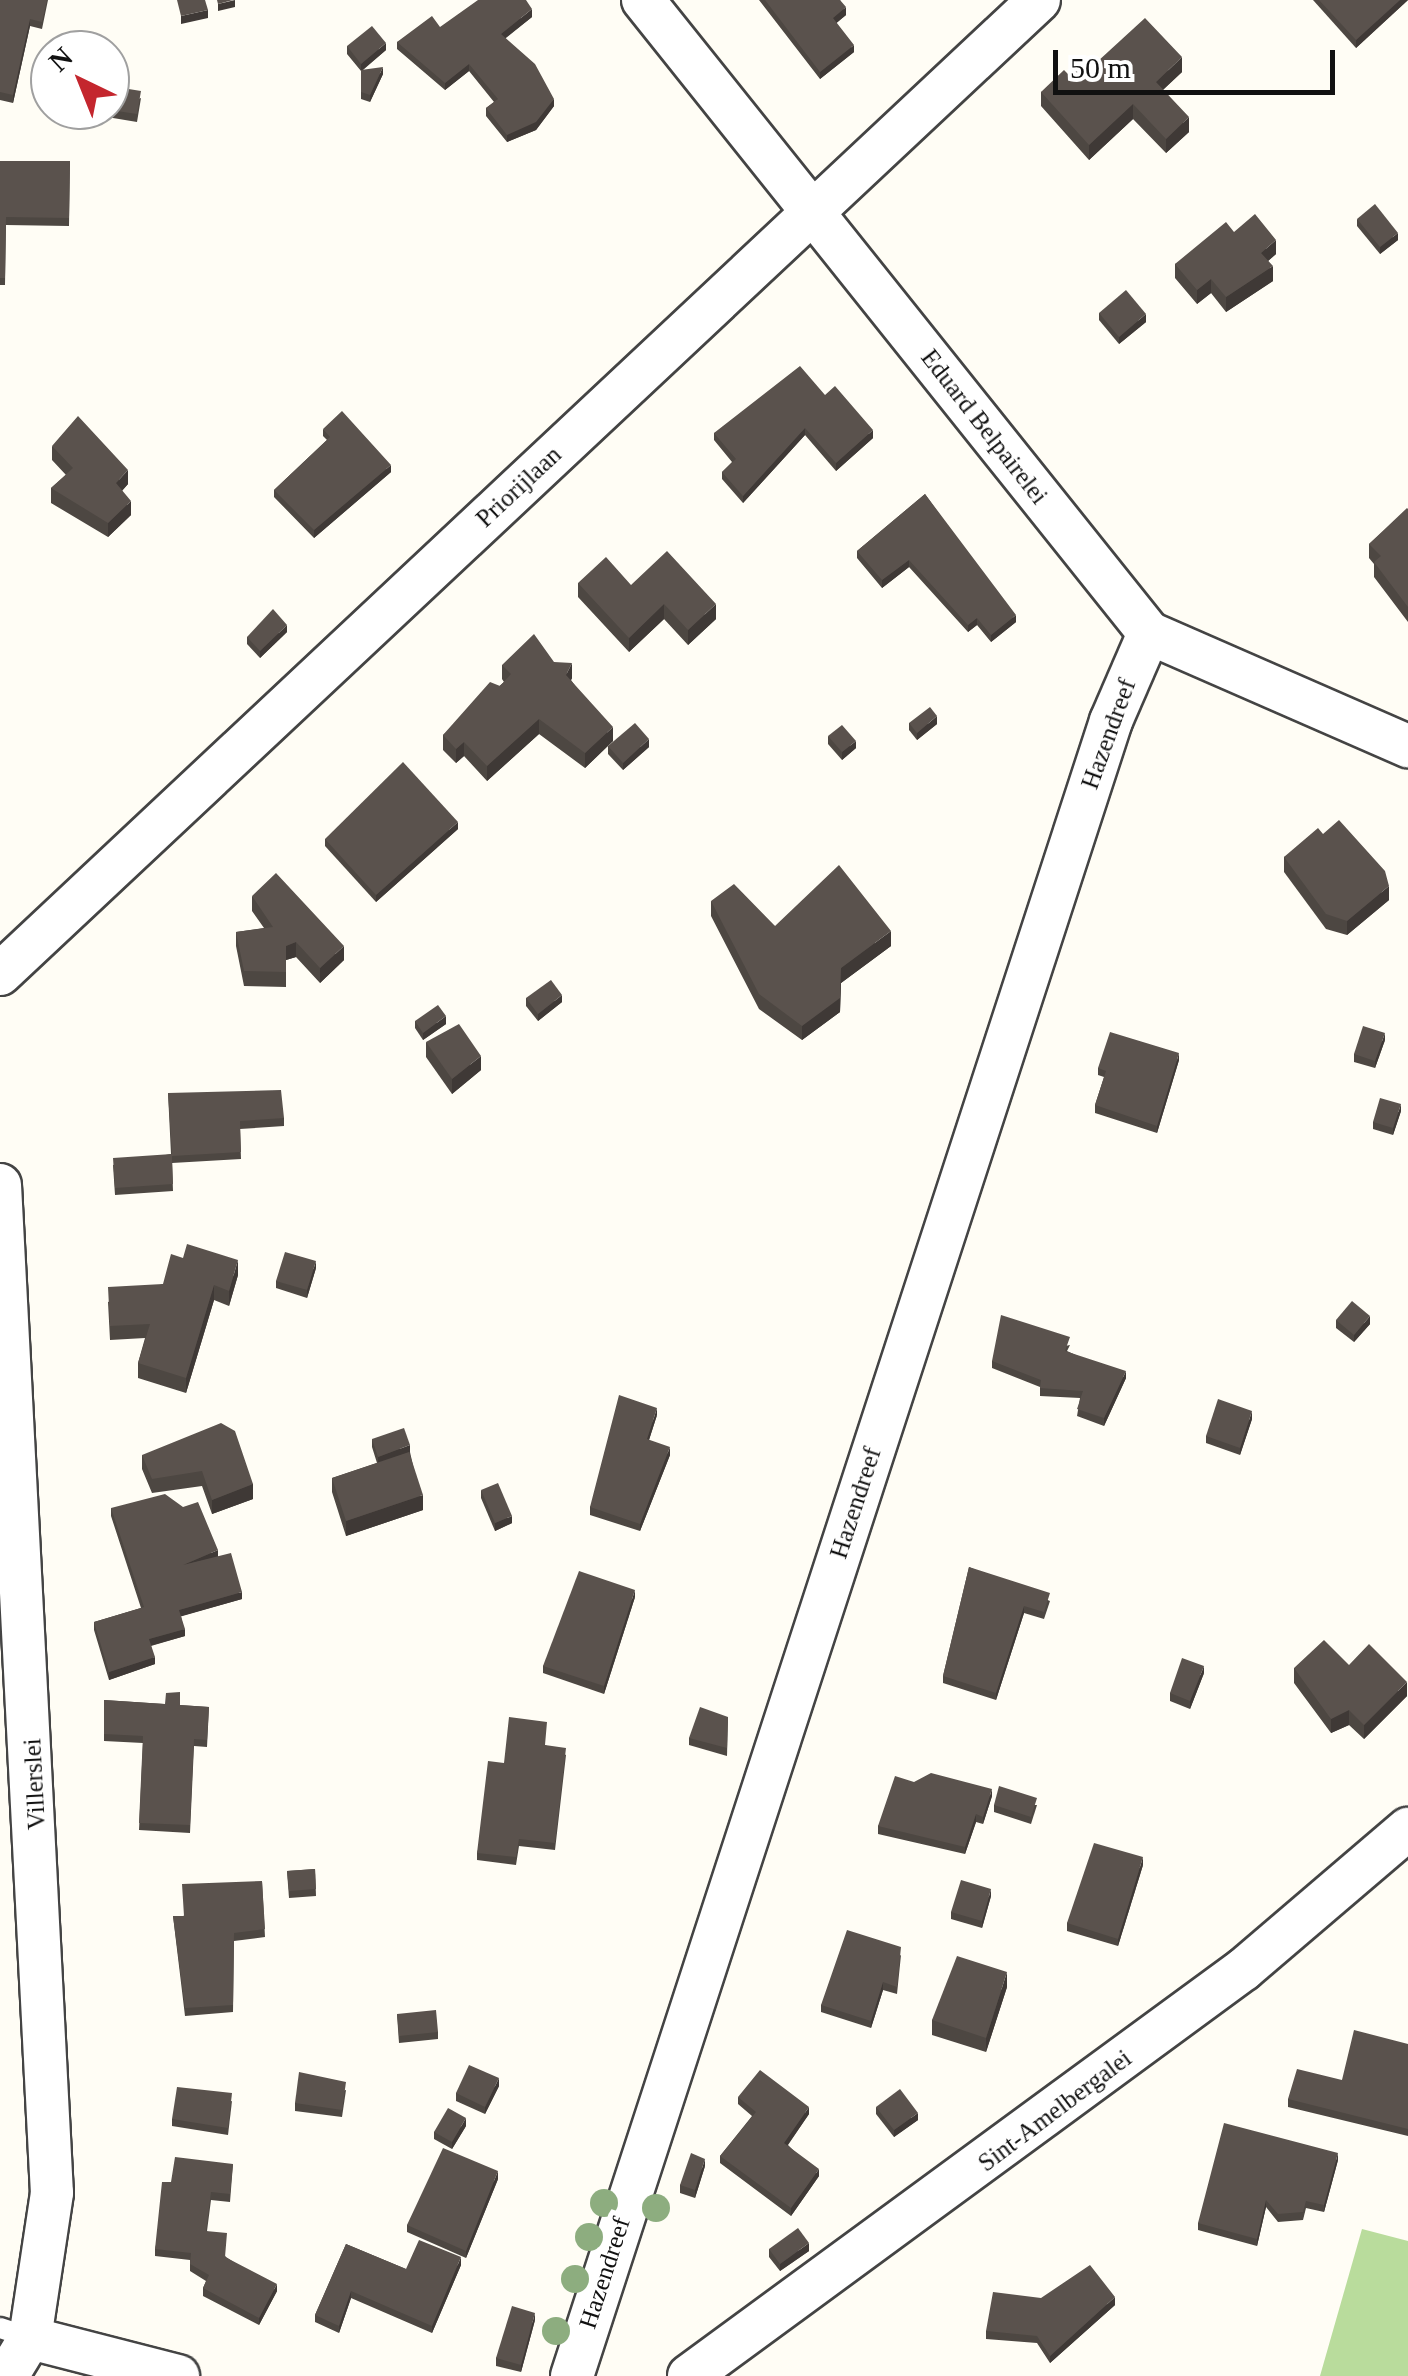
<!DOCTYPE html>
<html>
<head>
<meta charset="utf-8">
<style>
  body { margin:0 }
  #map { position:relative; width:1408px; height:2376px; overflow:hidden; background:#fffdf5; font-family:"Times New Roman",serif }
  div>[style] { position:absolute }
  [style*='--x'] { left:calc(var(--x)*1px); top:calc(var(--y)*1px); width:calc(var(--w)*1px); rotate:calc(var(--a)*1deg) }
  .forest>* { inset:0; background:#b9dc9c }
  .roads { filter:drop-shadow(2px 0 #444) drop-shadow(-2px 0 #444) drop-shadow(0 2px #444) drop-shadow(0 -2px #444) }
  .service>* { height:20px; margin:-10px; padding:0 10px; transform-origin:10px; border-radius:10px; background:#fff }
  .minor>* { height:42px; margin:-21px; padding:0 21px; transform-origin:21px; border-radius:21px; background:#fff }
  .trees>* { width:28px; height:28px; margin:-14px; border-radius:50%; background:#8dad7f }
  .wall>* { inset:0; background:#4d4742 }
  .shaded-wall>* { inset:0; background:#3f3936 }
  .building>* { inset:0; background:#5a524d }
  span { translate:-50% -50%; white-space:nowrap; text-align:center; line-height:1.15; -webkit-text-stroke:10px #fff; paint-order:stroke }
  .street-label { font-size:25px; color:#111 }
  .north { position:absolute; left:30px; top:30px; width:100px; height:100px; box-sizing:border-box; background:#fff; border:2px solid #a0a0a0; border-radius:50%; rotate:317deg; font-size:28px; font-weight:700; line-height:40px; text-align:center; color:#111 }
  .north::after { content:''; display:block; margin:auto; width:35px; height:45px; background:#c4262e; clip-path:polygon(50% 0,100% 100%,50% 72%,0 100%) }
  .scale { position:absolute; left:1053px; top:50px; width:282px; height:45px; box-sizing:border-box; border:5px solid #111; border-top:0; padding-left:12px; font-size:30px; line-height:35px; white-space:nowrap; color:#111; -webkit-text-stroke:8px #fff; paint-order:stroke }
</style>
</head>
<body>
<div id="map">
  <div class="forest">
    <i style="clip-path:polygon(1362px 2229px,1408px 2241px,1408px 2376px,1320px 2376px)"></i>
  </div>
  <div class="roads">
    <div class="service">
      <i style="--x:0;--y:2328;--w:32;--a:18"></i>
    </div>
    <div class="minor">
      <i style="--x:643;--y:0;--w:810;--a:51.36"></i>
      <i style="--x:1149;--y:633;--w:283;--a:23.6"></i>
      <i style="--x:0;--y:974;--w:1424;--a:-43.15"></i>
      <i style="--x:0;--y:1185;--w:1009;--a:87.05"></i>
      <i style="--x:52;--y:2193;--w:147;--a:98.6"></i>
      <i style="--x:30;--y:2338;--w:44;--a:121.2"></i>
      <i style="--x:30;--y:2338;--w:153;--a:14.4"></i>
      <i style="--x:572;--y:2376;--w:1741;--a:-71.96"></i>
      <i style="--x:1111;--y:721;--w:96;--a:-66.6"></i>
      <i style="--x:689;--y:2376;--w:688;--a:-36.25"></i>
      <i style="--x:1244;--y:1969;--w:216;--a:-40.5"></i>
    </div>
  </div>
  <div class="trees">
    <i style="left:604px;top:2203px"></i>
    <i style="left:656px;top:2208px"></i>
    <i style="left:589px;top:2237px"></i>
    <i style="left:575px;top:2279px"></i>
    <i style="left:556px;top:2331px"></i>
  </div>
  <div class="wall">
    <i style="clip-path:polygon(0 0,48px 0,42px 29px,30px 26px,13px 103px,0 100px)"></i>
    <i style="clip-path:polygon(759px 0,840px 0,846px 15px,836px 23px,854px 52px,820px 79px)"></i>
    <i style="clip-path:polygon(1313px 0,1408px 0,1356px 48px)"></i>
    <i style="clip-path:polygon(532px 17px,505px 38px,554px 106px,536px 130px,507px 142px,486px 116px,486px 108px,494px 102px,469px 71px,445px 90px,397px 49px,397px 42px,440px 27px)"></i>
    <i style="clip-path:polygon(347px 46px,386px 50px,363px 70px,383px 74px,370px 102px,361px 99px,361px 71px,347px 54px)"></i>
    <i style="clip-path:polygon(1097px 62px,1182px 72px,1163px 90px,1189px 132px,1166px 153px,1133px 119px,1089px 160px,1041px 106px,1041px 92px)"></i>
    <i style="clip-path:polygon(141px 98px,137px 122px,101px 116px,101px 110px,110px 110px)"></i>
    <i style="clip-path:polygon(0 161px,70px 161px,69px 226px,6px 225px,5px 285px,0 285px)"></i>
    <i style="clip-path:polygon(1357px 219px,1398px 240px,1380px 254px,1357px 226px)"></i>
    <i style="clip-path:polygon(1234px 232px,1276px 254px,1268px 261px,1273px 281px,1226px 312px,1211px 293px,1197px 304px,1175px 278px,1175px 264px)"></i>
    <i style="clip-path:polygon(1099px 313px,1146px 322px,1119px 344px,1099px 320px)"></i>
    <i style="clip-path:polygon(825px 395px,873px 438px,836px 471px,805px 435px,743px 503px,722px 479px,722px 472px,732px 462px,714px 440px,714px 433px)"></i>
    <i style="clip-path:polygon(323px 429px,391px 472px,314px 538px,274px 497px,274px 490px,327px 440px,323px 436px)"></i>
    <i style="clip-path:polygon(52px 446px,128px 484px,122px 491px,131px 515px,108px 537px,51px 503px,51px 488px,66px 475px,52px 460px)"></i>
    <i style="clip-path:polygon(925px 494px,1016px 622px,991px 642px,977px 625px,968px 632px,909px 567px,882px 588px,857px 558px,857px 551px)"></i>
    <i style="clip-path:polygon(1408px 509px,1408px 622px,1374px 577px,1374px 564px,1369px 558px,1369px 544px)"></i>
    <i style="clip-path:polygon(578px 583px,631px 585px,716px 619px,688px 645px,664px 619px,629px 652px,578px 597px)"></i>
    <i style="clip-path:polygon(287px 632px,260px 658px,247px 644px,247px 637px)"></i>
    <i style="clip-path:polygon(554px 662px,572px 678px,571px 680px,613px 741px,585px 768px,539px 734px,487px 781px,464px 756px,456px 763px,443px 750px,443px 735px,504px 682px,502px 679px,502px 665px)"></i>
    <i style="clip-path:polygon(909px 723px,937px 724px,917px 740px,909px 730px)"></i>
    <i style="clip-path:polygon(828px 736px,856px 748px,842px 760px,828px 744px)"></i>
    <i style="clip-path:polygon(608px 746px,649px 747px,623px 770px,608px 754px)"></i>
    <i style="clip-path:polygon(458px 829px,376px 902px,325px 846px,325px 839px)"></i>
    <i style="clip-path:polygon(1323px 834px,1389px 900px,1347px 935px,1326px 929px,1284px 872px,1284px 857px)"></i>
    <i style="clip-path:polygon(252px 896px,344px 960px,320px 983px,296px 957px,286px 960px,286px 987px,244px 986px,236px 946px,236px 932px,264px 928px,252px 911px)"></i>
    <i style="clip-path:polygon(711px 901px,775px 926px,891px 946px,841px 983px,840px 1012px,802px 1040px,759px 1009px,711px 916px)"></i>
    <i style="clip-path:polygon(526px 998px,562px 1002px,538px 1021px,526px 1006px)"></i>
    <i style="clip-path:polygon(415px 1021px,446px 1024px,423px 1040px,415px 1028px)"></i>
    <i style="clip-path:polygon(1385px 1040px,1375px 1068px,1354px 1062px,1354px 1054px)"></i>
    <i style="clip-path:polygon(426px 1042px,481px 1070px,452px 1094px,426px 1057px)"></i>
    <i style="clip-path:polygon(1179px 1060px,1157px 1133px,1095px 1113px,1095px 1105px,1104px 1077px,1098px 1075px,1098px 1068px)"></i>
    <i style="clip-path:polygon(168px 1093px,284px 1118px,284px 1126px,240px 1129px,241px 1159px,172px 1163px,173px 1191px,115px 1195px,113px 1165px,171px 1154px)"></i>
    <i style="clip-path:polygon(1401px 1111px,1393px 1135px,1373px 1129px,1373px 1122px)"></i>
    <i style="clip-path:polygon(316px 1268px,307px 1298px,276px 1288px,276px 1281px)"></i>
    <i style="clip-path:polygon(238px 1275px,229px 1306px,214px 1300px,186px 1393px,138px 1378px,138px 1363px,145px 1338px,110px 1340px,108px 1302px,163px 1284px)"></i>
    <i style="clip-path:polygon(1336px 1320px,1370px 1324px,1354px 1342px,1336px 1328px)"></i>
    <i style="clip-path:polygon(1070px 1345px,1067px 1351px,1126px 1378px,1104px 1426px,1077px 1416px,1080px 1398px,1040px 1396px,1040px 1387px,992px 1368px,992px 1361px)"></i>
    <i style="clip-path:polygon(657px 1415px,649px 1440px,670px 1455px,640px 1531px,590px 1515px,590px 1507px)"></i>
    <i style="clip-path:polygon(1252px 1419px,1240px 1455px,1206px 1443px,1206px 1436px)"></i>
    <i style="clip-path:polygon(372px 1439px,410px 1452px,423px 1510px,346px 1536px,332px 1492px,332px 1478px,377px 1463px,372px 1447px)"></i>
    <i style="clip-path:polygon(142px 1455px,253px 1484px,253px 1499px,212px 1514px,202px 1486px,152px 1493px,142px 1469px)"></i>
    <i style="clip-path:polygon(481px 1490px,512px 1523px,495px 1531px,481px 1498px)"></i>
    <i style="clip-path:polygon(111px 1508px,218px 1556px,242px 1599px,181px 1616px,185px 1636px,151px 1646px,155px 1664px,109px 1680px,94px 1630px,94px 1622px,141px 1608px,111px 1516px)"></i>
    <i style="clip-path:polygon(969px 1567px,1050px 1601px,1044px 1619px,1024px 1613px,996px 1700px,943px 1683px,943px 1676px)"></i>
    <i style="clip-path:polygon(635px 1597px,604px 1694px,543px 1673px,543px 1666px)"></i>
    <i style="clip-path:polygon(1349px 1665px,1407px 1696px,1364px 1739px,1349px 1725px,1331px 1733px,1294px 1683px,1294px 1668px)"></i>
    <i style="clip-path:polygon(1204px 1673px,1190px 1709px,1170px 1701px,1170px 1693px)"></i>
    <i style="clip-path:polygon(104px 1700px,209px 1707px,207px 1747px,194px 1746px,190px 1833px,139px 1830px,143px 1743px,104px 1741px)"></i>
    <i style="clip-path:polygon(728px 1717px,727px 1756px,689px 1745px,689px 1738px)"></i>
    <i style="clip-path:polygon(545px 1745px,566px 1755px,555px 1850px,519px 1846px,516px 1865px,477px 1860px,477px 1853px,504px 1763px)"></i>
    <i style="clip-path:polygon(914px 1782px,992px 1796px,983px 1824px,976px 1822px,965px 1854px,878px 1834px,878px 1826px)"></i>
    <i style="clip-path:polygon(994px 1805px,1037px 1805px,1031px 1824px,994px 1812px)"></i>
    <i style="clip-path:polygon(1143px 1865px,1118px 1946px,1067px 1931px,1067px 1923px)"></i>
    <i style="clip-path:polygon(315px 1869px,316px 1896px,289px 1898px,287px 1871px)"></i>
    <i style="clip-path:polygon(262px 1881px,265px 1937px,234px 1941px,233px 2012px,185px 2016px,173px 1916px,183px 1916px)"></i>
    <i style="clip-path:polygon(991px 1896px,982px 1928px,951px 1919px,951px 1912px)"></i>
    <i style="clip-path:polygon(901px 1955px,897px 1994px,883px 1990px,871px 2028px,821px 2012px,821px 2005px)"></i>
    <i style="clip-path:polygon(1007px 1987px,986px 2052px,932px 2035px,932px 2020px)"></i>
    <i style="clip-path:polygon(397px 2014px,438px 2032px,438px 2039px,399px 2043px)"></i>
    <i style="clip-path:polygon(1408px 2044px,1408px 2136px,1288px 2107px,1288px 2099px,1342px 2080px)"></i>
    <i style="clip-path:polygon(499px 2086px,485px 2114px,456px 2101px,456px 2093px)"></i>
    <i style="clip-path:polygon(346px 2090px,342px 2117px,295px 2111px,295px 2103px)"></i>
    <i style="clip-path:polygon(738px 2097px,809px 2114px,788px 2145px,819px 2176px,791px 2216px,720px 2163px,720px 2156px,752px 2116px,738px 2104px)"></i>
    <i style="clip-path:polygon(232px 2101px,228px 2135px,172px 2126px,172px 2119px)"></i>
    <i style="clip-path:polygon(876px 2107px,918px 2120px,894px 2137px,876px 2114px)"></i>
    <i style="clip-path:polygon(466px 2126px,452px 2149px,434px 2139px,434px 2132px)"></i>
    <i style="clip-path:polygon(1338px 2160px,1324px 2212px,1306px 2208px,1303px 2220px,1278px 2222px,1266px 2207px,1257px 2246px,1198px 2230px,1198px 2223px)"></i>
    <i style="clip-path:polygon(233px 2164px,230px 2202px,211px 2200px,207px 2231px,226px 2257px,277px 2291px,259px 2325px,203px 2296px,203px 2288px,206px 2281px,190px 2271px,190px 2260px,155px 2256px,155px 2249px,171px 2182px)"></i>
    <i style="clip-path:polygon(705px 2166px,695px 2198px,680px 2193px,680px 2185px)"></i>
    <i style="clip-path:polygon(498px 2179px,466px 2258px,407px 2232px,407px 2225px)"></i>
    <i style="clip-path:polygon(346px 2244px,406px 2269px,461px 2265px,432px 2333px,351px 2298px,339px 2333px,315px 2322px,315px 2315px)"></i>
    <i style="clip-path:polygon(769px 2249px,809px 2251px,780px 2271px,769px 2257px)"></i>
    <i style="clip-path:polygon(1041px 2298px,1115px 2305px,1050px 2363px,1037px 2343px,986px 2339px,986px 2331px)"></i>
    <i style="clip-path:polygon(535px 2320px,521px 2372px,496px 2366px,496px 2358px)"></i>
  </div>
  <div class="shaded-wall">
    <i style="clip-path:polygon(235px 0,235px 7px,218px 11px,218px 4px)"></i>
    <i style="clip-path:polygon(1400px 0,1408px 0,1356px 48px,1356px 40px)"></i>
    <i style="clip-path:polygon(846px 7px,846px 15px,833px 26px,833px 18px)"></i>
    <i style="clip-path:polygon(532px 9px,532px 17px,501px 42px,501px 34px)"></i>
    <i style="clip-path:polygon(208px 10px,208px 18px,181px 24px,181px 16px)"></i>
    <i style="clip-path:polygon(30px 19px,30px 26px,13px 103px,13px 95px)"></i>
    <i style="clip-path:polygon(386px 43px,386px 50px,361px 71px,361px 64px)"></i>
    <i style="clip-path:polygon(854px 45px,854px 52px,820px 79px,820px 72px)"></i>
    <i style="clip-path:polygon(1182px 57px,1182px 72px,1156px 96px,1156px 82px)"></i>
    <i style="clip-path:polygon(469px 64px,469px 71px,445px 90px,445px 83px)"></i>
    <i style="clip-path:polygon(383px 67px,383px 74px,370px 102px,370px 95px)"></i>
    <i style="clip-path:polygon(554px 99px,554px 106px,536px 130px,507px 142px,507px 135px)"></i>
    <i style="clip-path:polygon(1133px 104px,1133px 119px,1089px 160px,1089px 145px)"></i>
    <i style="clip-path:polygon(1189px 117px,1189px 132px,1166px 153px,1166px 139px)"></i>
    <i style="clip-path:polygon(1398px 233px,1398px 240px,1380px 254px,1380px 247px)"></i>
    <i style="clip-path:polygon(1276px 240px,1276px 254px,1261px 267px,1261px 253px)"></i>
    <i style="clip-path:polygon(1273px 266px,1273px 281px,1226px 312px,1226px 297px)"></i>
    <i style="clip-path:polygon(1211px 279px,1211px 293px,1197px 304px,1197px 290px)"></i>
    <i style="clip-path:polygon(1146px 314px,1146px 322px,1119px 344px,1119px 337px)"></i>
    <i style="clip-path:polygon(805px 428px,805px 435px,743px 503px,743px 496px)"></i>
    <i style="clip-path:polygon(873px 430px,873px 438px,836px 471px,836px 463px)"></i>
    <i style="clip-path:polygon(391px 465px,391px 472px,314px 538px,314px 530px)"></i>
    <i style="clip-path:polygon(128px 470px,128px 484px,116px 497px,116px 483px)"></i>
    <i style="clip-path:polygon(131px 501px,131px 515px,108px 537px,108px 523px)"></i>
    <i style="clip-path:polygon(909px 560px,909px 567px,882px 588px,882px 580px)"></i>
    <i style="clip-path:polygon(664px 604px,664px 619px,629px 652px,629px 638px)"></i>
    <i style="clip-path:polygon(716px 604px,716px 619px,688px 645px,688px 630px)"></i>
    <i style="clip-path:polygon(1016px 615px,1016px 622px,991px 642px,991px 635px)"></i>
    <i style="clip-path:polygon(977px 618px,977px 625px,968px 632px,968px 625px)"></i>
    <i style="clip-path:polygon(287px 625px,287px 632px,260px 658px,260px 651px)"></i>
    <i style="clip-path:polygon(572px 663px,572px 678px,566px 690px,566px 675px)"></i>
    <i style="clip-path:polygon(937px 716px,937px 724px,917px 740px,917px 733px)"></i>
    <i style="clip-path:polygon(539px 719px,539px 734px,487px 781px,487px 766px)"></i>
    <i style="clip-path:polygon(613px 727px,613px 741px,585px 768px,585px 753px)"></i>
    <i style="clip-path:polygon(649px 739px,649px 747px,623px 770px,623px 763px)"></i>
    <i style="clip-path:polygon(856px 741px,856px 748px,842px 760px,842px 752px)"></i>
    <i style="clip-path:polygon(464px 742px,464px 756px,456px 763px,456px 749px)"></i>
    <i style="clip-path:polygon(458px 822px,458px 829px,376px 902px,376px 895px)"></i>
    <i style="clip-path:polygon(1389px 886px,1389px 900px,1347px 935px,1347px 921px)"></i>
    <i style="clip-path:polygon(891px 931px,891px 946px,841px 983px,840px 1012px,802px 1040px,802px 1026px,841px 968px)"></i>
    <i style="clip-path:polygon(296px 942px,296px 957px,286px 960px,286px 987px,286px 946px)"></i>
    <i style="clip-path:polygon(344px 946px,344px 960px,320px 983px,320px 968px)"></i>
    <i style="clip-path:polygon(562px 995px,562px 1002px,538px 1021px,538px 1014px)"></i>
    <i style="clip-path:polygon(446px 1016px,446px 1024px,423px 1040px,423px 1033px)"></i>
    <i style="clip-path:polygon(1385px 1033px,1385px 1040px,1375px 1068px,1375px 1061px)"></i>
    <i style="clip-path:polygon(1179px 1053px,1179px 1060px,1157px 1133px,1157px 1126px)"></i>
    <i style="clip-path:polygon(481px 1056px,481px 1070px,452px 1094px,452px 1079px)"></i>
    <i style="clip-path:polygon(1401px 1104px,1401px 1111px,1393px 1135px,1393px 1128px)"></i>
    <i style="clip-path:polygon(238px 1260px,238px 1275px,229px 1306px,229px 1291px)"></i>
    <i style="clip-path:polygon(316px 1261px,316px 1268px,307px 1298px,307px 1290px)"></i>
    <i style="clip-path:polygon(214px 1285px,214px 1300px,186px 1393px,186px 1378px)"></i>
    <i style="clip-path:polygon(1370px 1316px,1370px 1324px,1354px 1342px,1354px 1335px)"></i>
    <i style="clip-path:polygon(1126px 1371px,1126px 1378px,1104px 1426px,1104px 1418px)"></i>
    <i style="clip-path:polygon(657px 1408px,657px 1415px,647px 1446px,647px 1439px)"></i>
    <i style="clip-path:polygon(1252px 1411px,1252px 1419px,1240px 1455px,1240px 1448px)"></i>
    <i style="clip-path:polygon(410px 1445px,410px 1452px,378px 1464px,378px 1457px)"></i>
    <i style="clip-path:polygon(670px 1447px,670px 1455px,640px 1531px,640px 1524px)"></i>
    <i style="clip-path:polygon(253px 1484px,253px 1499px,212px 1514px,212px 1500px)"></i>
    <i style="clip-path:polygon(423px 1495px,423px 1510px,346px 1536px,346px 1521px)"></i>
    <i style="clip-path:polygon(512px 1516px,512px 1523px,495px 1531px,495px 1523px)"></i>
    <i style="clip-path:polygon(218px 1550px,218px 1557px,183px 1565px)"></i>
    <i style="clip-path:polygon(635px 1590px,635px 1597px,604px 1694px,604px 1686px)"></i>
    <i style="clip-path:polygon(242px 1592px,242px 1599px,179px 1617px,179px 1610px)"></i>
    <i style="clip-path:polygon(1024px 1606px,1024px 1613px,996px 1700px,996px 1693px)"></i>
    <i style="clip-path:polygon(185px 1629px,185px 1636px,149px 1646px,149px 1639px)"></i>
    <i style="clip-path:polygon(155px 1657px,155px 1664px,109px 1680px,109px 1672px)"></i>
    <i style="clip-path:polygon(1204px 1666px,1204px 1673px,1190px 1709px,1190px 1701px)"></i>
    <i style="clip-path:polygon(1407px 1682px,1407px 1696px,1364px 1739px,1364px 1725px)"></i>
    <i style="clip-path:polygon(1349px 1710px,1349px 1725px,1331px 1733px,1331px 1719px)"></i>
    <i style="clip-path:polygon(992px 1789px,992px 1796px,983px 1824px,983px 1817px)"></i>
    <i style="clip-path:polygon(976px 1814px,976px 1822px,965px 1854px,965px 1847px)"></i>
    <i style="clip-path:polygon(1143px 1857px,1143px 1865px,1118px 1946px,1118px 1939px)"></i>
    <i style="clip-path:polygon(991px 1889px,991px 1896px,982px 1928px,982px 1921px)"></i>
    <i style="clip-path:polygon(1007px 1972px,1007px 1987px,986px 2052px,986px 2038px)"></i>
    <i style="clip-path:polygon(883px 1982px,883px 1990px,871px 2028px,871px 2021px)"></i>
    <i style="clip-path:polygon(499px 2078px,499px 2086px,485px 2114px,485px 2107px)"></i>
    <i style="clip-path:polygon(809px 2107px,809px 2114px,784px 2150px,784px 2143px)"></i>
    <i style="clip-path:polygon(918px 2113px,918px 2120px,894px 2137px,894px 2130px)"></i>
    <i style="clip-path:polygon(466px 2118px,466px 2126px,452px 2149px,452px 2142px)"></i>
    <i style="clip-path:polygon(1338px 2153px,1338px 2160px,1324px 2212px,1324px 2205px)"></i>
    <i style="clip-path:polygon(705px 2159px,705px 2166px,695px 2198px,695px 2190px)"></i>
    <i style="clip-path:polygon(819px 2169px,819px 2176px,791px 2216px,791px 2208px)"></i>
    <i style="clip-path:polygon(498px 2171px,498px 2179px,466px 2258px,466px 2251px)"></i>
    <i style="clip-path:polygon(1266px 2200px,1266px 2207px,1257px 2246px,1257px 2239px)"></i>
    <i style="clip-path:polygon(809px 2243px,809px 2251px,780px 2271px,780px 2264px)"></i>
    <i style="clip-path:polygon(461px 2257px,461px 2265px,432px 2333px,432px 2326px)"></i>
    <i style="clip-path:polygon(277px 2284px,277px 2291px,259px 2325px,259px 2318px)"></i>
    <i style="clip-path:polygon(351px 2291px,351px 2298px,339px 2333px,339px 2326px)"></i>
    <i style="clip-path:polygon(1115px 2297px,1115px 2305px,1050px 2363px,1050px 2356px)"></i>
    <i style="clip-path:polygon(535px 2313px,535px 2320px,521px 2372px,521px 2365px)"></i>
  </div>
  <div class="building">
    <i style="clip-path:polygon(0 0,47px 0,42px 22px,30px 19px,13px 95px,0 92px)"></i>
    <i style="clip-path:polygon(177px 0,205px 0,208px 10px,181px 16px)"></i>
    <i style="clip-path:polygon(217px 0,233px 0,218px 4px)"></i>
    <i style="clip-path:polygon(478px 0,526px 0,532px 9px,501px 34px,535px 64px,554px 99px,536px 122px,507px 135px,486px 108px,498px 99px,469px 64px,445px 83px,397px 42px,432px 16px,440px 27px)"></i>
    <i style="clip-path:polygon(765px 0,840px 0,846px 7px,833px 18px,854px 45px,820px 72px)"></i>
    <i style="clip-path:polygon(1319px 0,1400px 0,1356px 40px)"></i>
    <i style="clip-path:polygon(1145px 18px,1182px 57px,1156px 82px,1189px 117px,1166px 139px,1133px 104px,1089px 145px,1041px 92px,1064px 70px,1070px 76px,1091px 56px,1097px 62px)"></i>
    <i style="clip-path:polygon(372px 26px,386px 43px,361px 64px,347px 46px)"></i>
    <i style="clip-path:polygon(383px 67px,370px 95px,361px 92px,361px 70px)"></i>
    <i style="clip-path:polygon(110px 86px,141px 91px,137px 114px,110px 110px)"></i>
    <i style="clip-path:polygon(0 161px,70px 161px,69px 218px,6px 217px,5px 278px,0 278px)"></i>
    <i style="clip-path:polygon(1375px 204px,1398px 233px,1380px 247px,1357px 219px)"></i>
    <i style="clip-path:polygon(1255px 214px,1276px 240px,1261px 253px,1273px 266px,1226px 297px,1211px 279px,1197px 290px,1175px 264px,1226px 222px,1234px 232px)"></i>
    <i style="clip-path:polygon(1126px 290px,1146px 314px,1119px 337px,1099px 313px)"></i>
    <i style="clip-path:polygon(800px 366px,825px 395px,835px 386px,873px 430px,836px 463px,805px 428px,743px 496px,722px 472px,736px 459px,714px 433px)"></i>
    <i style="clip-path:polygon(342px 411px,391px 465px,314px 530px,274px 490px,330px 437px,323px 429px)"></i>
    <i style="clip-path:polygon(78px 416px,128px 470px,116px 483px,131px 501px,108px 523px,51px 488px,73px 468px,52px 446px)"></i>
    <i style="clip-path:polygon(925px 494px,1016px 615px,991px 635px,977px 618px,968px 625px,909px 560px,882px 580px,857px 551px)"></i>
    <i style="clip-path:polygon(1407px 508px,1408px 509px,1408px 607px,1374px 562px,1381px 556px,1369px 544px)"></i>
    <i style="clip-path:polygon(667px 551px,716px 604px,688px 630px,664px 604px,629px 638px,578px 583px,606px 557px,631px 585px)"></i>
    <i style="clip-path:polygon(273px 609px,287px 625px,260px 651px,247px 637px)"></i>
    <i style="clip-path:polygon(534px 634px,554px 662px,572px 663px,566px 675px,613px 727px,585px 753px,539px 719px,487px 766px,464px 742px,456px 749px,443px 735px,490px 682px,500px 686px,511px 674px,502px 665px)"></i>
    <i style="clip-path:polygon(930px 707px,937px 716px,917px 733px,909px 723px)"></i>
    <i style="clip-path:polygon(635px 723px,649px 739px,623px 763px,608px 746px)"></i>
    <i style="clip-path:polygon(842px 725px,856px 741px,842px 752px,828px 736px)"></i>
    <i style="clip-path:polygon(403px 762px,458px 822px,376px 895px,325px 839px)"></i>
    <i style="clip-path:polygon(1339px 820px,1385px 871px,1389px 886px,1347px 921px,1326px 914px,1284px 857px,1318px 828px,1323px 834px)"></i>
    <i style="clip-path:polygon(839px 865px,891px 931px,841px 968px,840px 998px,802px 1026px,759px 994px,711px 901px,734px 884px,775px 926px)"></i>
    <i style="clip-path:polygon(276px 873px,344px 946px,320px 968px,296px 942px,286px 946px,286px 972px,244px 971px,236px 932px,273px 927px,252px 896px)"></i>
    <i style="clip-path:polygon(551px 980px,562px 995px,538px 1014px,526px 998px)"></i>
    <i style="clip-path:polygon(438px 1005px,446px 1016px,423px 1033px,415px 1021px)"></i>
    <i style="clip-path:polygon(459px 1024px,481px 1056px,452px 1079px,426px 1042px)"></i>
    <i style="clip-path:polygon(1363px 1026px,1385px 1033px,1375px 1061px,1354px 1054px)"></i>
    <i style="clip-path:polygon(1110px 1032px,1179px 1053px,1157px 1126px,1095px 1105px,1106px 1071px,1098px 1068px)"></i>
    <i style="clip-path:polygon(281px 1090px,284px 1118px,240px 1121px,241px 1152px,172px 1156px,173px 1184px,115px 1188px,113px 1158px,172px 1154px,168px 1093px)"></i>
    <i style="clip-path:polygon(1380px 1098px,1401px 1104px,1393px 1128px,1373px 1122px)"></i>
    <i style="clip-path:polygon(187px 1244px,238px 1260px,229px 1291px,214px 1285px,186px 1378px,138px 1363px,150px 1324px,110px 1326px,108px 1287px,163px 1284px,171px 1254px,183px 1258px)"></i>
    <i style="clip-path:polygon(285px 1252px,316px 1261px,307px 1290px,276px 1281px)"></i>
    <i style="clip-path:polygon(1352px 1301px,1370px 1316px,1354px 1335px,1336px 1320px)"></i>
    <i style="clip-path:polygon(1001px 1315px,1070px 1337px,1065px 1351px,1126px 1371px,1104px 1418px,1077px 1409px,1083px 1391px,1040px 1388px,1041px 1380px,992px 1361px)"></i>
    <i style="clip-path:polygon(619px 1395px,657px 1408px,647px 1439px,670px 1447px,640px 1524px,590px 1507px)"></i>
    <i style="clip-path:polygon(1218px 1399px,1252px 1411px,1240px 1448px,1206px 1436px)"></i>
    <i style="clip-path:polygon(221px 1423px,235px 1431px,253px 1484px,212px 1500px,202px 1471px,152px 1479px,142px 1455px)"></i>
    <i style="clip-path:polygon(404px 1428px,410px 1445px,378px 1457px,372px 1439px)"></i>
    <i style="clip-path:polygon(409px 1452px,423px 1495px,346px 1521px,332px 1478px)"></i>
    <i style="clip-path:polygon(498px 1483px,512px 1516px,495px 1523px,481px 1490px)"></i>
    <i style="clip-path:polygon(165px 1494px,183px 1507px,198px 1502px,218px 1550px,183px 1565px,231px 1553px,242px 1592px,179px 1610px,185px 1629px,149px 1639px,155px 1657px,109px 1672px,94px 1622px,144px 1607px,111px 1508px)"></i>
    <i style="clip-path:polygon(969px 1567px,1050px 1593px,1044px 1612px,1024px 1606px,996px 1693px,943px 1676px)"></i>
    <i style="clip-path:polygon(579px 1571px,635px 1590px,604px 1686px,543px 1666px)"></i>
    <i style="clip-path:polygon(1324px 1640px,1349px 1665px,1369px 1644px,1407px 1682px,1364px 1725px,1349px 1710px,1331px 1719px,1294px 1668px)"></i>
    <i style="clip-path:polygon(1182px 1658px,1204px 1666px,1190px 1701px,1170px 1693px)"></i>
    <i style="clip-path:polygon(180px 1692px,180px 1705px,209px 1707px,207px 1740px,194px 1739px,190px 1825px,139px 1823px,143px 1736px,104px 1734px,104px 1700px,165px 1704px,166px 1693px)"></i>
    <i style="clip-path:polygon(700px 1707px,728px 1717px,727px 1748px,689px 1738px)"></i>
    <i style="clip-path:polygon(509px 1717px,547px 1722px,545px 1745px,566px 1748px,555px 1843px,519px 1839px,516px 1857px,477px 1853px,488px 1761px,504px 1763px)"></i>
    <i style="clip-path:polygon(931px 1773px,992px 1789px,983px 1817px,976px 1814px,965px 1847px,878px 1826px,895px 1776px,914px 1782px)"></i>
    <i style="clip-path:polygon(999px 1786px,1037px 1798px,1031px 1817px,994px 1805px)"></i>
    <i style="clip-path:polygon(1094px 1843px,1143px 1857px,1118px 1939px,1067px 1923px)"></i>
    <i style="clip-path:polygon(315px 1869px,316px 1889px,289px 1891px,287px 1871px)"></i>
    <i style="clip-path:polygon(961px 1880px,991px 1889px,982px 1921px,951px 1912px)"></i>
    <i style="clip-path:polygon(262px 1881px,265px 1929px,234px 1933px,233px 2005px,185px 2008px,173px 1916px,184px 1916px,182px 1884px)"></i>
    <i style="clip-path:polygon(847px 1930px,901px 1947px,897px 1987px,883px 1982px,871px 2021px,821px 2005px)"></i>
    <i style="clip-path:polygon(957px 1956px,1007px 1972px,986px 2038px,932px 2020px)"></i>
    <i style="clip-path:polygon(436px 2010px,438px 2032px,399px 2036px,397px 2014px)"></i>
    <i style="clip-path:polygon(1354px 2030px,1408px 2044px,1408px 2129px,1288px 2099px,1297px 2069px,1342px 2080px)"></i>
    <i style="clip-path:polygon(469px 2065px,499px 2078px,485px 2107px,456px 2093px)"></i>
    <i style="clip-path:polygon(760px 2070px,809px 2107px,784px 2143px,819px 2169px,791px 2208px,720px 2156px,756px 2112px,738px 2097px)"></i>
    <i style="clip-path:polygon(299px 2072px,346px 2082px,342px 2110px,295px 2103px)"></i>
    <i style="clip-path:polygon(177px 2087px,232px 2093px,228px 2128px,172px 2119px)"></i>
    <i style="clip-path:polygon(900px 2089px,918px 2113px,894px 2130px,876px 2107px)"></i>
    <i style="clip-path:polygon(448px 2108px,466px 2118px,452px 2142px,434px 2132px)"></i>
    <i style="clip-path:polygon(1224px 2123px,1338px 2153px,1324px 2205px,1306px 2201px,1303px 2212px,1278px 2214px,1266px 2200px,1257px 2239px,1198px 2223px)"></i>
    <i style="clip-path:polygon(443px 2148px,498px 2171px,466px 2251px,407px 2225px)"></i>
    <i style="clip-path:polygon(691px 2153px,705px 2159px,695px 2190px,680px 2185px)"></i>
    <i style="clip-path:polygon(175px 2157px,233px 2164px,230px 2194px,211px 2192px,206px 2231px,227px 2233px,225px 2257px,277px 2284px,259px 2318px,203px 2288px,209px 2275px,190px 2264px,191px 2253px,155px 2249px,162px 2182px,171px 2182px)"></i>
    <i style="clip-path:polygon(798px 2228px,809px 2243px,780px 2264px,769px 2249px)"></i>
    <i style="clip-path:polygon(419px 2240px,461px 2257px,432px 2326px,351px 2291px,339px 2326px,315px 2315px,346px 2244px,406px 2269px)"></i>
    <i style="clip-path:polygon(1090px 2265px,1115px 2297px,1050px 2356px,1037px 2336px,986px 2331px,993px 2292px,1041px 2298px)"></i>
    <i style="clip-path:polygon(512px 2306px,535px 2313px,521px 2365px,496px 2358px)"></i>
  </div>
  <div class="street-label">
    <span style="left:984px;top:427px;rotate:52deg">Eduard Belpairelei</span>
    <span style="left:519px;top:487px;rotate:-43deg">Priorijlaan</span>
    <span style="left:1109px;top:734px;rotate:-70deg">Hazendreef</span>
    <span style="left:856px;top:1503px;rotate:-72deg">Hazendreef</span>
    <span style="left:35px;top:1784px;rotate:-93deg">Villerslei</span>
    <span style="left:1055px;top:2111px;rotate:-37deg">Sint-Amelbergalei</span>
    <span style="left:605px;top:2273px;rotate:-72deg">Hazendreef</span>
  </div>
  <div class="north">N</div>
  <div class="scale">50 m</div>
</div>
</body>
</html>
